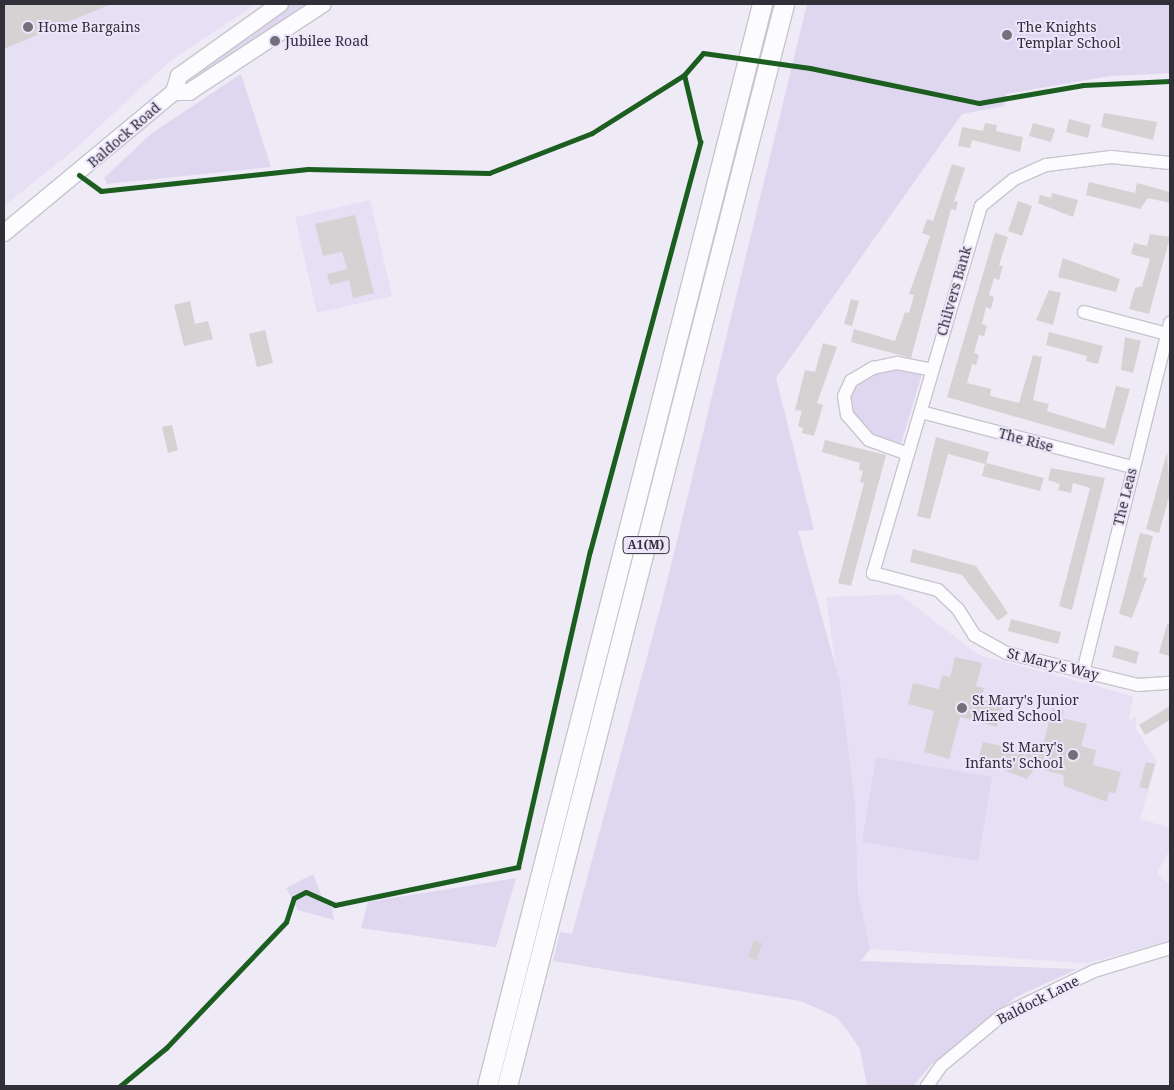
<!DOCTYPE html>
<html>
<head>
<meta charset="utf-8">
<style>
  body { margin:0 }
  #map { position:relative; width:1174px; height:1090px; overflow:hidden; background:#eeeaf6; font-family:"Noto Serif",serif }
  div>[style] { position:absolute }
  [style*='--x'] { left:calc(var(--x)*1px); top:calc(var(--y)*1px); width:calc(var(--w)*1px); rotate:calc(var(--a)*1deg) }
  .built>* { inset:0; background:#e6e0f5 }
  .green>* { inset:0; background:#ded7ef }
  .building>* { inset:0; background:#d6d2d4 }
  .roads { filter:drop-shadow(1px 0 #c8c5ce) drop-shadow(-1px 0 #c8c5ce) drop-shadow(0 1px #c8c5ce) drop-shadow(0 -1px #c8c5ce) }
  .minor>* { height:12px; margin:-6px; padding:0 6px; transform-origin:6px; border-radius:6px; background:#fcfcfe }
  .major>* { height:16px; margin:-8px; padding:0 8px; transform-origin:8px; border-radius:8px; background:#fcfcfe }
  .highway>* { height:19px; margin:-9.5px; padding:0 9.5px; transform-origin:9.5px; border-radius:9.5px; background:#fcfcfe }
  .cycleway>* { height:5px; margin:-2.5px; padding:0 2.5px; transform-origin:2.5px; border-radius:2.5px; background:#1b5e20 }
  .dots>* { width:14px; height:14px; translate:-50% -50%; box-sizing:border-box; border:2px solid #ece5fb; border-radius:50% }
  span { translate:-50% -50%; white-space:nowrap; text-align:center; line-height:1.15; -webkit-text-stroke:4px #ece5fb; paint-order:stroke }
  .shield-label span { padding:1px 4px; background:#ece5fb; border:1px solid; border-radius:4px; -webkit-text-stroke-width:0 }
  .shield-label { font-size:12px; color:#312f37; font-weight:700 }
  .poi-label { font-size:14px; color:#312f37 }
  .left { translate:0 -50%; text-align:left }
  .right { translate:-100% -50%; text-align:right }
  .street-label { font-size:14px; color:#312f37 }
  .frame { position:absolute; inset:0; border:5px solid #312f37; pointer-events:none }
</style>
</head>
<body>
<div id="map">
  <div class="built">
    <i style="clip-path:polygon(4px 4px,256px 4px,170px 61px,74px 150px,4px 206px)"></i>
    <i style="clip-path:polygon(370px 200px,392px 296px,317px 313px,295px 217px)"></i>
    <i style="clip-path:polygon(899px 594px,979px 655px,1133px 696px,1129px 721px,1136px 716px,1136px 729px,1157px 761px,1140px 819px,1170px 828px,1170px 849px,1157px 873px,1170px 885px,1170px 941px,1088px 963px,870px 949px,858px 893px,855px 803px,826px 597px)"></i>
  </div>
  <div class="green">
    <i style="clip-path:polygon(290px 4px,313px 4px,185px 83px,266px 19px)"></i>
    <i style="clip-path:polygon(807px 4px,1170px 4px,1170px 73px,1110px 76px,1006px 94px,1004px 106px,962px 114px,776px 378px,814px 530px,798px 531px,840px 682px,855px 803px,858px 893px,870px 949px,861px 961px,1077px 969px,1016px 997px,931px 1065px,913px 1086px,867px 1086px,860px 1049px,847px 1030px,836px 1017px,801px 1001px,553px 961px,560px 932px,572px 934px,664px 594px)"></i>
    <i style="clip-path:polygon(241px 74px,271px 167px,107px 184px,104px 178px,152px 133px)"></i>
    <i style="clip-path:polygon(894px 365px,922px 374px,900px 447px,880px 444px,854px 421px,850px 392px,862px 376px)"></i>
    <i style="clip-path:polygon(876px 757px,992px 777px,978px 861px,862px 842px)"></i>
    <i style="clip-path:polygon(313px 874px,325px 904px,332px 907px,334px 920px,298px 910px,286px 888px)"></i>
    <i style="clip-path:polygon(516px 878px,496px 947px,361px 928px,368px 902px)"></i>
  </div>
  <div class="building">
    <i style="clip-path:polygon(4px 4px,111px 4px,4px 49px)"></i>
    <i style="clip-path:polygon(1104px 113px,1157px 122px,1153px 140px,1101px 127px)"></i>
    <i style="clip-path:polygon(1069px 119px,1091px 125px,1088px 138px,1066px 132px)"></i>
    <i style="clip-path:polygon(985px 123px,997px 125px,996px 131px,1023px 137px,1020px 152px,972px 140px,970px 148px,958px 146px,962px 127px,983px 131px)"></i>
    <i style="clip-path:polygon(1033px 123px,1055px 129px,1051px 142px,1029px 136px)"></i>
    <i style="clip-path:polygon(952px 164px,965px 168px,954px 201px,958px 202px,956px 210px,951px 209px,911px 358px,851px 342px,854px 329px,895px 341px,905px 312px,909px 313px,914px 295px,909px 294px,930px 236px,922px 233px,927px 219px,933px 221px)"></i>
    <i style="clip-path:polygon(1089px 182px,1135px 193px,1137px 183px,1170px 192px,1170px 203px,1148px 198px,1140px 209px,1086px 195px)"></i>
    <i style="clip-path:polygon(1052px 193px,1078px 200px,1073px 217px,1038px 203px,1040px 195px,1051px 198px)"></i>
    <i style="clip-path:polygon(1018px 201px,1032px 206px,1022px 236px,1008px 231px)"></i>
    <i style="clip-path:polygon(355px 215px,374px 293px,353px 298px,349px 280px,330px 285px,327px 274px,347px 269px,342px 252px,323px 256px,315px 224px)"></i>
    <i style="clip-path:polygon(995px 233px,1008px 237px,999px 265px,1003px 266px,999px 280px,994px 278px,989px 295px,994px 297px,991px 309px,986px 307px,982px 324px,987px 326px,984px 336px,979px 335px,974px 353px,979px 355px,976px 365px,972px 364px,967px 383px,991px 389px,990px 396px,1019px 403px,1033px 355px,1042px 357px,1033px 400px,1049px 404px,1047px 411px,1105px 429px,1116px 386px,1130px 389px,1114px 445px,947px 397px)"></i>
    <i style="clip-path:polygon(1150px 234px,1170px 237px,1149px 314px,1129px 309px,1135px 288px,1142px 286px,1150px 259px,1131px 254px,1134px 243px,1147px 246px)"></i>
    <i style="clip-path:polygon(1063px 258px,1120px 279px,1116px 292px,1058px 277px)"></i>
    <i style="clip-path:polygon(1049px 290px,1061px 293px,1053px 325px,1036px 320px)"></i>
    <i style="clip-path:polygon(851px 299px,859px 301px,852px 326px,844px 324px)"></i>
    <i style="clip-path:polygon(190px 301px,195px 324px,208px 321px,213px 339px,184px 346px,174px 305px)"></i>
    <i style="clip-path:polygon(265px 330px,273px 363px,257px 367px,249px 334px)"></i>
    <i style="clip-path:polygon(1049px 332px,1103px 346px,1098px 364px,1086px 361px,1087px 356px,1046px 345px)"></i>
    <i style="clip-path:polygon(1125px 337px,1141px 341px,1133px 373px,1121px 370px)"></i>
    <i style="clip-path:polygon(823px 343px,837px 347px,817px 403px,823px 405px,814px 436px,802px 433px,803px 428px,798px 426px,802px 411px,795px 410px,805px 370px,815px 372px)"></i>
    <i style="clip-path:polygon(172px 425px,178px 450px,168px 453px,162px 427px)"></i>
    <i style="clip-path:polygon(936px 437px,989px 452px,986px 463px,1044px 478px,1040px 491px,982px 476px,985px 464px,948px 454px,930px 519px,917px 516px)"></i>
    <i style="clip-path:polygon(825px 440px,886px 455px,851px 586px,838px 583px,864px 483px,860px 482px,863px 471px,859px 470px,860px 463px,822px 452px)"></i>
    <i style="clip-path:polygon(1167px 452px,1170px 493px,1159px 533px,1146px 529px)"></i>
    <i style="clip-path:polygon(1051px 468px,1105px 478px,1072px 610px,1059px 606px,1090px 488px,1073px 483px,1071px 493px,1058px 490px,1060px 484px,1048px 480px)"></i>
    <i style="clip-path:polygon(1140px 533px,1153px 536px,1143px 577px,1147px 578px,1132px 618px,1119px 614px)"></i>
    <i style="clip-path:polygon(913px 549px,976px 566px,1008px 613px,998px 621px,962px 575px,910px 562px)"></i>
    <i style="clip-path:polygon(1011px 619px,1061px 632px,1058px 644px,1008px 631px)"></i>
    <i style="clip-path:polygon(1167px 624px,1170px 624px,1170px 656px,1159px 653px)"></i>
    <i style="clip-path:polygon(1115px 645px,1139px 652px,1136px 664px,1112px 657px)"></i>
    <i style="clip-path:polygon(955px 657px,982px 663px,976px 686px,984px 688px,981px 699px,1003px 705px,997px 727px,960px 717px,949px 759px,924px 752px,934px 711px,908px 704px,913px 683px,939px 689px,942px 675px,950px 677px)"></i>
    <i style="clip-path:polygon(1170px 706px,1170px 720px,1145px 735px,1139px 725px)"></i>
    <i style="clip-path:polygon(1052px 708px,1064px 711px,1062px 718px,1087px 724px,1081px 746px,1096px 750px,1093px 765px,1121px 772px,1115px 794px,1109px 792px,1107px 802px,1064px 786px,1063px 775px,1035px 768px,1027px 779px,993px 766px,992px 771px,976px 767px,983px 742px,1041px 754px)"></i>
    <i style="clip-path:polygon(1146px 762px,1155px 764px,1148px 789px,1139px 787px)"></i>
    <i style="clip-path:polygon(754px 940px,762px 943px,757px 960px,748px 957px)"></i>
  </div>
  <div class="roads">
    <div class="minor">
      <i style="--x:1170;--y:163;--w:59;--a:-174.2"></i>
      <i style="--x:1111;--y:157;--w:65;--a:173"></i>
      <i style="--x:1046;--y:165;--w:36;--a:156"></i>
      <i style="--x:1013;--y:180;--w:41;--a:140.9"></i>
      <i style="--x:981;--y:206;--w:383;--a:106.4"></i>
      <i style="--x:873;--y:573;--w:67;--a:14.7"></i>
      <i style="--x:938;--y:590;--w:28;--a:44"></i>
      <i style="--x:958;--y:609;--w:31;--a:58"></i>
      <i style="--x:974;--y:635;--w:38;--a:29"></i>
      <i style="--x:1007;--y:653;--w:135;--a:13.7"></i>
      <i style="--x:1138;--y:685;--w:32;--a:-4"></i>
      <i style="--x:1084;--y:312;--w:86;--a:14.8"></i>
      <i style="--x:921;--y:412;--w:218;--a:14.6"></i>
      <i style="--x:908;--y:454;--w:41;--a:-160.3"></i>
      <i style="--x:869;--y:440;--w:33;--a:-131"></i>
      <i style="--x:847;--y:415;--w:19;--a:-99"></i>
      <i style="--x:844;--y:396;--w:17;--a:-65"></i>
      <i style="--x:851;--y:381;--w:26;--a:-31"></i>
      <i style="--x:873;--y:368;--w:25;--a:-12"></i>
      <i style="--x:897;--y:363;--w:36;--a:11"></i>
      <i style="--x:1083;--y:672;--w:360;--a:-76"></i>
      <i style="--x:927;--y:1086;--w:24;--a:-55"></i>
      <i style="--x:941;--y:1066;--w:78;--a:-39.8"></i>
      <i style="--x:1001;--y:1016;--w:103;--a:-25.8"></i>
      <i style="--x:1094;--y:971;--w:79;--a:-16.8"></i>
    </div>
    <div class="major">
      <i style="--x:174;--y:92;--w:15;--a:0"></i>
      <i style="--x:189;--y:92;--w:160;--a:-33.3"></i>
      <i style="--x:4;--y:233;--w:221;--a:-39.7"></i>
      <i style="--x:174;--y:92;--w:17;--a:-73"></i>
      <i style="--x:179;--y:76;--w:124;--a:-35.5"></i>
    </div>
    <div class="highway">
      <i style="--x:487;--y:1086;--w:1116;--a:-75.74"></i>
      <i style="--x:507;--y:1086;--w:1117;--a:-75.64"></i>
    </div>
  </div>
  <div class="cycleway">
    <i style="--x:79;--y:175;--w:27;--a:36"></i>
    <i style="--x:101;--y:191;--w:208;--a:-6.1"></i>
    <i style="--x:308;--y:169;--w:181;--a:1.3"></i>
    <i style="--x:489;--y:173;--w:110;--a:-21.2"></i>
    <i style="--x:592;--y:133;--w:109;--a:-32.2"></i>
    <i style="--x:684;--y:75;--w:29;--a:-49"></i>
    <i style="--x:703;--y:53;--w:108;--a:8"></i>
    <i style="--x:810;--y:68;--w:173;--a:11.7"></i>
    <i style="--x:979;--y:103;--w:106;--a:-9.8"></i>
    <i style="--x:1083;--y:85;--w:87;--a:-2.6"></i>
    <i style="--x:120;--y:1086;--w:60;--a:-39.6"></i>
    <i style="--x:166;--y:1048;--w:174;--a:-46.4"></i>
    <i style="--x:286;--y:922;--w:25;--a:-72"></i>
    <i style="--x:294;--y:898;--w:13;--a:-27"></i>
    <i style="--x:306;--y:892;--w:32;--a:24"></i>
    <i style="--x:335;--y:905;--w:187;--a:-11.7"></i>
    <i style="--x:518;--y:867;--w:324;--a:-77.2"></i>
    <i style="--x:590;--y:551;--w:424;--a:-74.9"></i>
    <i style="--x:700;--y:142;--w:69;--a:-103.4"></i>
  </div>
  <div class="dots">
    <i style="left:28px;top:27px;background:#73707a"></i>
    <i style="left:1007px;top:35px;background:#73707a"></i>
    <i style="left:275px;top:41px;background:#73707a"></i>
    <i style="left:962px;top:708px;background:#73707a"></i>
    <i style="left:1073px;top:755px;background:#73707a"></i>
  </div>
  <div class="shield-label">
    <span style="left:646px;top:545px">A1(M)</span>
  </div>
  <div class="poi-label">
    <span class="left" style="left:38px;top:27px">Home Bargains</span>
    <span class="left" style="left:1017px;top:35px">The Knights<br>Templar School</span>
    <span class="left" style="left:285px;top:41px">Jubilee Road</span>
    <span class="left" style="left:972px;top:708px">St Mary's Junior<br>Mixed School</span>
    <span class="right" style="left:1063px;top:755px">St Mary's<br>Infants' School</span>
  </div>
  <div class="street-label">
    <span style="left:124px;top:135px;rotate:-41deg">Baldock Road</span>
    <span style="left:954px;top:291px;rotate:-74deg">Chilvers Bank</span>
    <span style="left:1026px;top:440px;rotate:15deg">The Rise</span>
    <span style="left:1125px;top:497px;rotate:-76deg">The Leas</span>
    <span style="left:1053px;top:664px;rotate:14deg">St Mary's Way</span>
    <span style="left:1038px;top:1000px;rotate:-27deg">Baldock Lane</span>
  </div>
  <div class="frame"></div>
</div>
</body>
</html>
